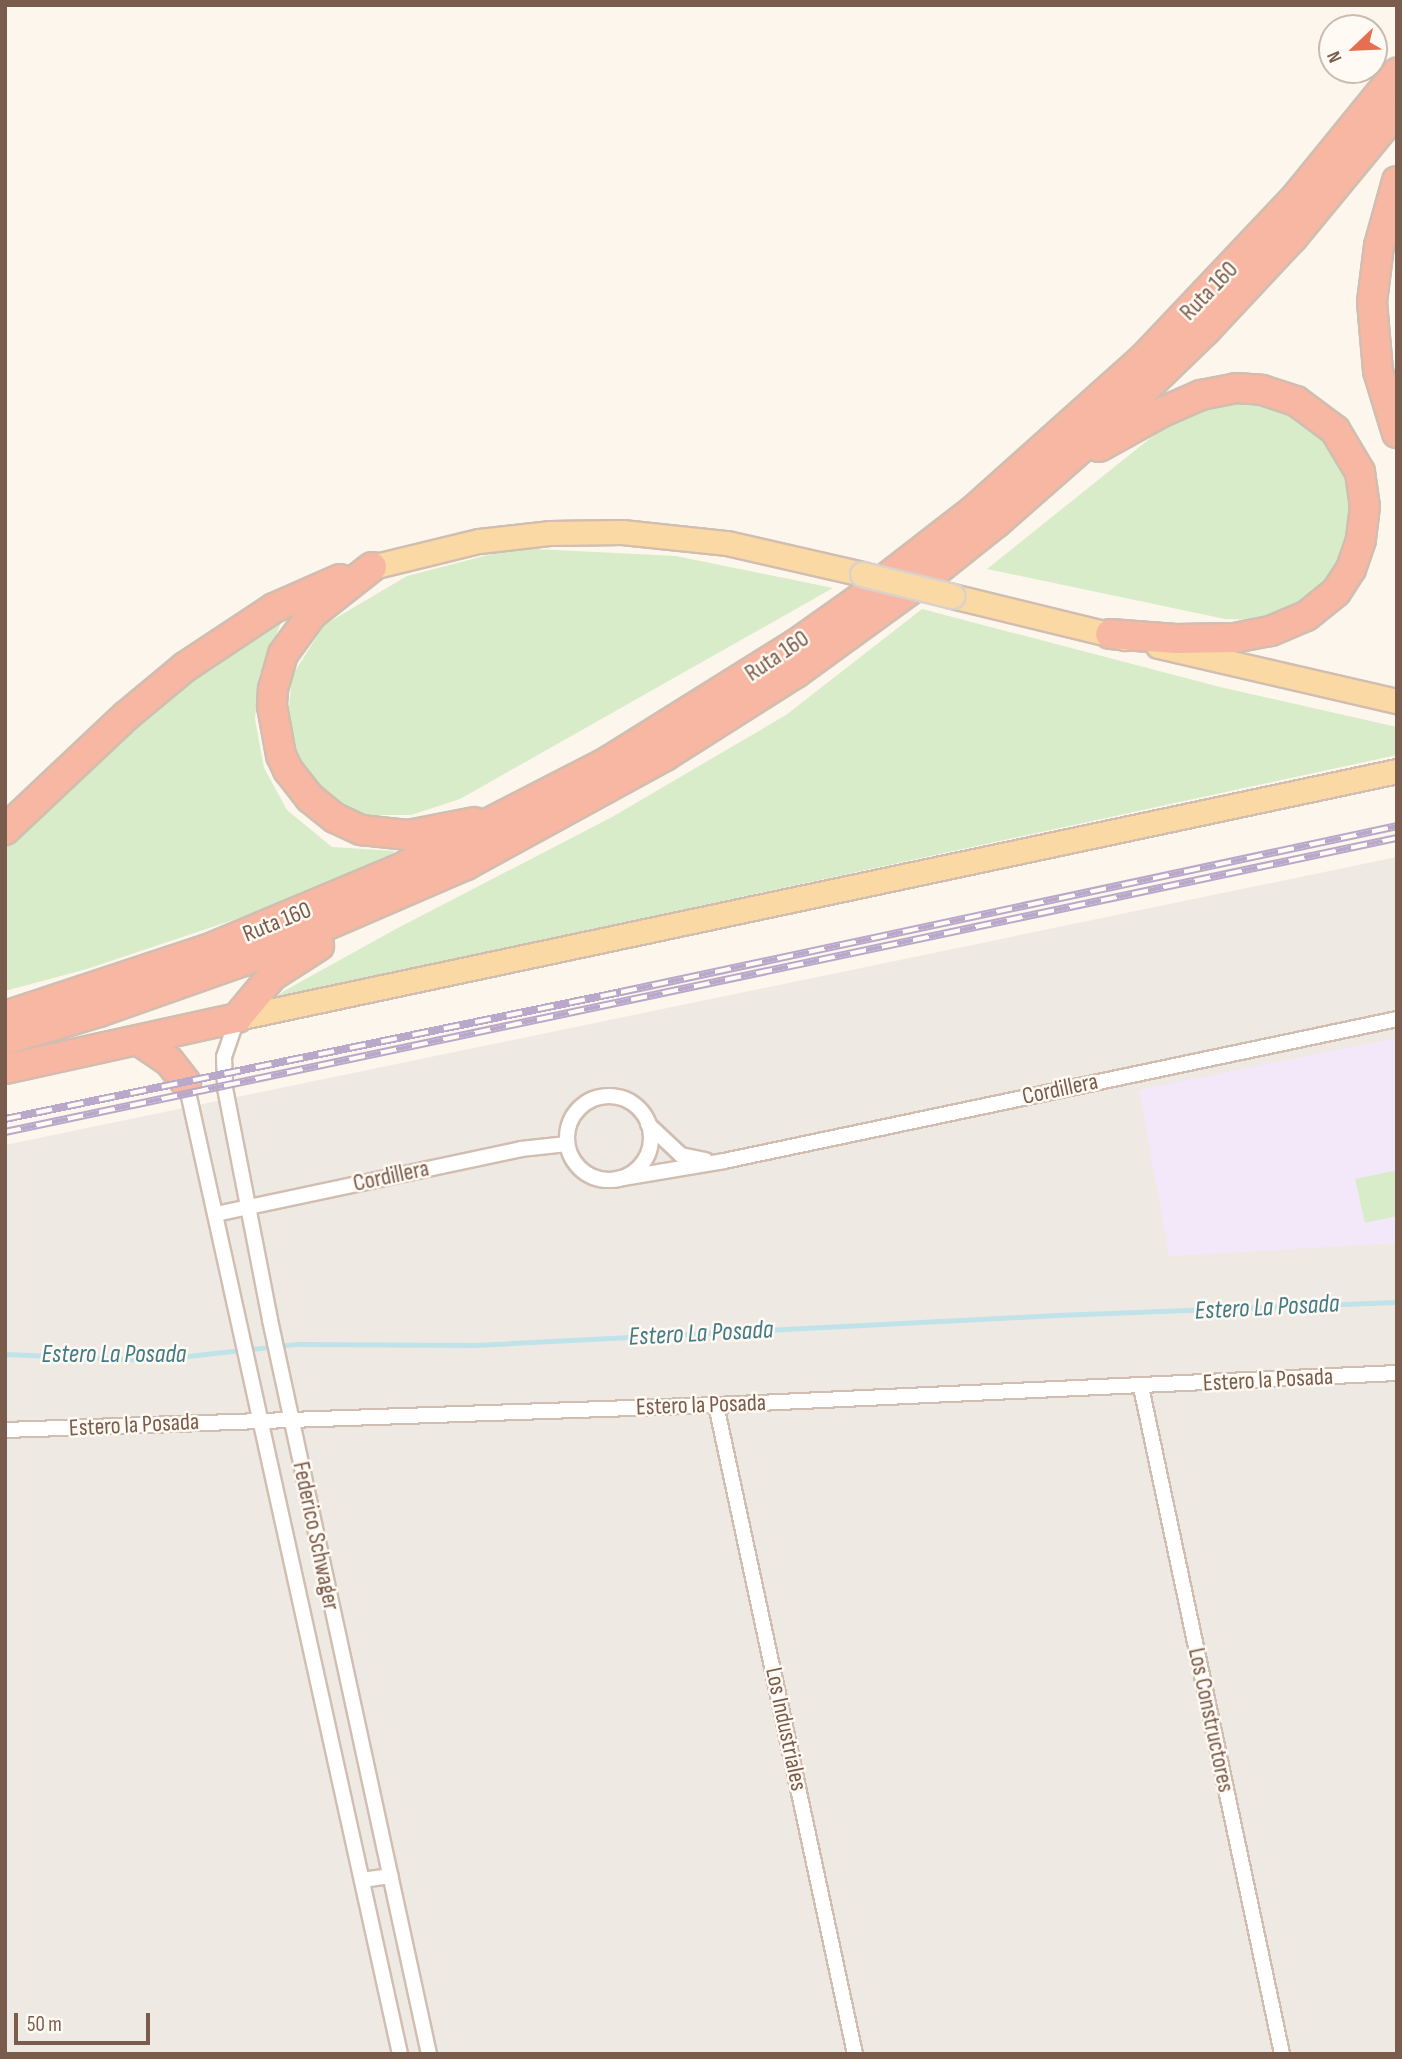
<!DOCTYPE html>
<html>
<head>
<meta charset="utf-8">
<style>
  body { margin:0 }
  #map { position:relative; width:1402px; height:2059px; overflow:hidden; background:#fdf6ec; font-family:"Sofia Sans Condensed",sans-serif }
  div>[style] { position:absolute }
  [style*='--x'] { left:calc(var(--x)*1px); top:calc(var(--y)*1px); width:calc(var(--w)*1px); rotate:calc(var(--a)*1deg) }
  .industrial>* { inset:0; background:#efe9e4 }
  .education>* { inset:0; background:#f3e8fa }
  .green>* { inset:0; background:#d8ecc9 }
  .stream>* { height:5px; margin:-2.5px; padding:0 2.5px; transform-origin:2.5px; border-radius:2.5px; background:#bfe3e8 }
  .roads { filter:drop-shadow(2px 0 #d1beb0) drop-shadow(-2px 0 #d1beb0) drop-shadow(0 2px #d1beb0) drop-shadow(0 -2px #d1beb0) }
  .minor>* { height:14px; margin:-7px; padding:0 7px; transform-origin:7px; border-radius:7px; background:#fff }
  .minor>.ring { margin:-7px; padding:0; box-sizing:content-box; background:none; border:14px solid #fff; border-radius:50% }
  .primary>* { height:23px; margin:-11.5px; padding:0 11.5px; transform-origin:11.5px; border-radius:11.5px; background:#fbd9a5 }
  .motorway>* { height:28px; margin:-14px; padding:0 14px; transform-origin:14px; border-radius:14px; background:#f7b7a3 }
  .rail>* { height:8px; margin-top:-4px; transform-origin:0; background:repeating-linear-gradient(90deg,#fffaf3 0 16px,#b9a8c9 0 32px); box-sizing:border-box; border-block:2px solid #b9a8c9 }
  .bridges { filter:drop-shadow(2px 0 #dad1cd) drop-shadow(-2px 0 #dad1cd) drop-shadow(0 2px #dad1cd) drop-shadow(0 -2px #dad1cd) }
  .primary-bridge>* { height:23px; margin:-11.5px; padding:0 11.5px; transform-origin:11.5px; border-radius:11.5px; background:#fbd9a5 }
  span { translate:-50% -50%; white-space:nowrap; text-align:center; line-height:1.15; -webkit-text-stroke:5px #fffaf3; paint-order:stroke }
  .street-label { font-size:24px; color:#7a5c4d }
  .water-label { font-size:26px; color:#437c86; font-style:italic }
  .frame { position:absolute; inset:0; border:7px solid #7a5c4d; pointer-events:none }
  .north { position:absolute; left:1318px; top:14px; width:70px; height:70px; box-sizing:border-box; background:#fffaf3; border:2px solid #cabbb1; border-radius:50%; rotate:247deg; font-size:19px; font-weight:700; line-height:28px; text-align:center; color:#7a5c4d }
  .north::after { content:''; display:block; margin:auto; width:24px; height:32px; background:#e76f51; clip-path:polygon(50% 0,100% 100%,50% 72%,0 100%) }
  .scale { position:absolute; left:14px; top:2013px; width:136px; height:32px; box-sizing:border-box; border:4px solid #7a5c4d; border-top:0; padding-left:9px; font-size:21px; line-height:24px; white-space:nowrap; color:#7a5c4d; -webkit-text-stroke:5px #fffaf3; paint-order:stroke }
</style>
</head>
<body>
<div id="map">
  <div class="industrial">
    <i style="clip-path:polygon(1397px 857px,1397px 2054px,5px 2054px,5px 1145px)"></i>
  </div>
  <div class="education">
    <i style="clip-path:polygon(1397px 1038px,1397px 1243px,1169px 1256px,1139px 1090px)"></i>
  </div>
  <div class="green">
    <i style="clip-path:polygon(1263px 396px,1325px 428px,1356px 491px,1345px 561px,1324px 589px,1295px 610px,1261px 620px,1225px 619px,987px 569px,1173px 420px,1200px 404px)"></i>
    <i style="clip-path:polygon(515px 548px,676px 556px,833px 588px,460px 799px,411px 815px,355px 815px,333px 807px,304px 765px,287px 727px,292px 676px,324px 625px,407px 576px)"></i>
    <i style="clip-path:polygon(922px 609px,1220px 687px,1397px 727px,1397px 755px,275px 998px,284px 991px,394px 930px,612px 817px,786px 715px)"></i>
    <i style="clip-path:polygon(284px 616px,259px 676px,255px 719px,264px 768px,287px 810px,332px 847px,395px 851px,384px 860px,254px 913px,87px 969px,5px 991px,5px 848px,104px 752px,220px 656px)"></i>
    <i style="clip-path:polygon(1397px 1170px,1397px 1216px,1365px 1223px,1355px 1179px)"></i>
  </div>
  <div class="stream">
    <i style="--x:5;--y:1354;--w:146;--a:2.4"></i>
    <i style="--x:151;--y:1360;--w:147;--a:-6.3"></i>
    <i style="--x:297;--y:1344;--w:178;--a:0.3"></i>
    <i style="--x:475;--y:1345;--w:583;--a:-2.95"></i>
    <i style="--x:1057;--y:1315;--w:340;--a:-2.2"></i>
  </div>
  <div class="roads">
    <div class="minor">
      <i style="--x:237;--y:1019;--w:40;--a:108.9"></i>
      <i style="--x:224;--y:1057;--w:31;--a:88"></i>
      <i style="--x:225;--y:1088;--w:236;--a:79"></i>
      <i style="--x:270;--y:1320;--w:751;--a:77.78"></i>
      <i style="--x:186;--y:1083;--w:994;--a:77.57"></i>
      <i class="ring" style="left:567px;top:1096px;width:70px;height:70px"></i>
      <i style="--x:648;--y:1124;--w:45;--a:43.2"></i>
      <i style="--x:681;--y:1155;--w:25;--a:12"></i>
      <i style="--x:617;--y:1179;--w:109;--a:-9.5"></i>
      <i style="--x:724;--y:1161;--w:688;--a:-11.91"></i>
      <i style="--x:216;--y:1214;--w:312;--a:-12"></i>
      <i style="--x:521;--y:1149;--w:46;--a:-6.2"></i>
      <i style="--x:1141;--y:1387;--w:682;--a:78.06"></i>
      <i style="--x:716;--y:1405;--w:664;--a:77.91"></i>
      <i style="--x:5;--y:1430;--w:711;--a:-2.01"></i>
      <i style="--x:716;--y:1405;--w:682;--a:-2.69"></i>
      <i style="--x:362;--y:1880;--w:29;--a:-8"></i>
    </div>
    <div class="primary">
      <i style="--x:372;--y:567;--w:110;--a:-13.7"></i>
      <i style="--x:479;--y:541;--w:70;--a:-6.5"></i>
      <i style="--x:549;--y:533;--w:73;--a:-0.8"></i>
      <i style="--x:622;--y:532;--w:106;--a:6"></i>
      <i style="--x:727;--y:543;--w:139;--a:12.9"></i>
      <i style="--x:952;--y:596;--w:177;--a:13.7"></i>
      <i style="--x:1158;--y:646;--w:245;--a:13"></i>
      <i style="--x:237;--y:1018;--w:1186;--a:-12.02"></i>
    </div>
    <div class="motorway">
      <i style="--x:1397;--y:181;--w:67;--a:105.5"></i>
      <i style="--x:1379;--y:246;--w:56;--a:97.1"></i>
      <i style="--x:1372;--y:302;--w:69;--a:85"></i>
      <i style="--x:1378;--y:371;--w:65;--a:73"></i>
      <i style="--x:1099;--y:447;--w:70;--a:-29.1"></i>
      <i style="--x:1160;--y:413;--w:45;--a:-23.7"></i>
      <i style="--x:1201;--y:395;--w:36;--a:-11"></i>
      <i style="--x:1236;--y:388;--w:26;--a:4"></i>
      <i style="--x:1262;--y:390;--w:36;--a:18"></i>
      <i style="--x:1296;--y:401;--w:49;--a:36.6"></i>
      <i style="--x:1335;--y:430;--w:49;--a:59.2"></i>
      <i style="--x:1360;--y:472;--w:34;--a:82"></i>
      <i style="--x:1365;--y:506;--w:34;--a:97"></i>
      <i style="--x:1361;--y:540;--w:31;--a:109"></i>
      <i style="--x:1351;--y:569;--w:27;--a:123"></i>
      <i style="--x:1336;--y:592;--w:38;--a:141"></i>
      <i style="--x:1306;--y:616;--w:39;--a:157"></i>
      <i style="--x:1270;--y:631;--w:36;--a:169"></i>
      <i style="--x:1235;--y:638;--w:59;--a:179"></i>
      <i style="--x:1176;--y:639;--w:66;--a:-175.7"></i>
      <i style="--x:372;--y:567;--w:76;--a:141.9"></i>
      <i style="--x:312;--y:614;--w:49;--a:125.9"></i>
      <i style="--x:283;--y:654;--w:37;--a:106"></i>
      <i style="--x:273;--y:690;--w:16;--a:94"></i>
      <i style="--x:272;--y:706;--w:50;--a:79.6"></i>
      <i style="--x:281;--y:755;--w:17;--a:65"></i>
      <i style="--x:288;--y:770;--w:36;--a:52"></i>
      <i style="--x:310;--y:798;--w:32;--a:39"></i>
      <i style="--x:335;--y:818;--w:29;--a:25"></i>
      <i style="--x:361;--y:830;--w:47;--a:6.1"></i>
      <i style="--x:408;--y:835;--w:67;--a:-11.1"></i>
      <i style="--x:5;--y:830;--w:166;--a:-43.3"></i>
      <i style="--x:126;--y:716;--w:77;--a:-39.7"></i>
      <i style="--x:185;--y:667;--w:107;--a:-33.5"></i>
      <i style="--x:274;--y:608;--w:72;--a:-23.7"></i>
      <i style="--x:5;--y:1016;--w:214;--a:-18.3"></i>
      <i style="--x:208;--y:949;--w:205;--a:-22.7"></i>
      <i style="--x:397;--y:870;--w:236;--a:-27.2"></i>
      <i style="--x:607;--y:762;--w:223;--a:-32"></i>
      <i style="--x:796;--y:644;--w:71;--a:-35.3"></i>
      <i style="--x:854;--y:603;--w:153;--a:-37.8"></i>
      <i style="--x:975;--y:509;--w:227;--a:-41.8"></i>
      <i style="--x:1144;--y:358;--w:223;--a:-46.6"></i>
      <i style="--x:1297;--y:196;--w:159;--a:-50.9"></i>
      <i style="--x:5;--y:1040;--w:98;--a:-16.6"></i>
      <i style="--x:99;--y:1012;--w:154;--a:-19.4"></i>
      <i style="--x:244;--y:961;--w:242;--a:-23.4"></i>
      <i style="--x:466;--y:865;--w:227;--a:-28.7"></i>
      <i style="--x:665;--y:756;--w:155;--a:-32.4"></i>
      <i style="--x:796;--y:673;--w:163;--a:-36"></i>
      <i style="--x:928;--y:577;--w:87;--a:-38.5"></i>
      <i style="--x:996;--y:523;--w:153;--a:-41.3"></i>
      <i style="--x:1111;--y:422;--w:132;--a:-44.1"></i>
      <i style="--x:1206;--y:330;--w:127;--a:-46.9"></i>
      <i style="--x:1293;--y:237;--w:163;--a:-50.5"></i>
      <i style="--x:139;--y:1041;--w:36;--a:34"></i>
      <i style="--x:169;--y:1061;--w:28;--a:52"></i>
      <i style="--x:5;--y:1069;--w:238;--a:-12.4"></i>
      <i style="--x:237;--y:1018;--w:55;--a:-50.2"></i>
      <i style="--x:272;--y:976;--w:56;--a:-32.6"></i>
    </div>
  </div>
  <div class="rail">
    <i style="--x:5;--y:1119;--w:629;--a:-11.65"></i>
    <i style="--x:621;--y:992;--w:794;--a:-12.07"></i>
    <i style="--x:5;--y:1132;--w:1423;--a:-11.93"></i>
  </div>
  <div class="bridges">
    <div class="primary-bridge">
      <i style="--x:862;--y:574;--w:93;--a:13.7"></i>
    </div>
  </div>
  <div class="street-label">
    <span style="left:1209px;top:291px;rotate:-46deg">Ruta 160</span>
    <span style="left:777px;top:656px;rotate:-34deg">Ruta 160</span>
    <span style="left:277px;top:922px;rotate:-22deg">Ruta 160</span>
    <span style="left:1060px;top:1089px;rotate:-12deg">Cordillera</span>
    <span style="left:391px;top:1176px;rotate:-12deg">Cordillera</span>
    <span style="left:1268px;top:1380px;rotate:-3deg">Estero la Posada</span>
    <span style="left:701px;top:1405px;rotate:-2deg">Estero la Posada</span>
    <span style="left:134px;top:1425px;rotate:-3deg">Estero la Posada</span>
    <span style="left:316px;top:1536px;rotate:78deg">Federico Schwager</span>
    <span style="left:1211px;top:1720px;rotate:78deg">Los Constructores</span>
    <span style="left:786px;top:1729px;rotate:78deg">Los Industriales</span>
  </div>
  <div class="water-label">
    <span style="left:1267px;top:1308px;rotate:-3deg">Estero La Posada</span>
    <span style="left:701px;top:1334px;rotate:-3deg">Estero La Posada</span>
    <span style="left:114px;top:1355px">Estero La Posada</span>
  </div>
  <div class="frame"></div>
  <div class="north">N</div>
  <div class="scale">50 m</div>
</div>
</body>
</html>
